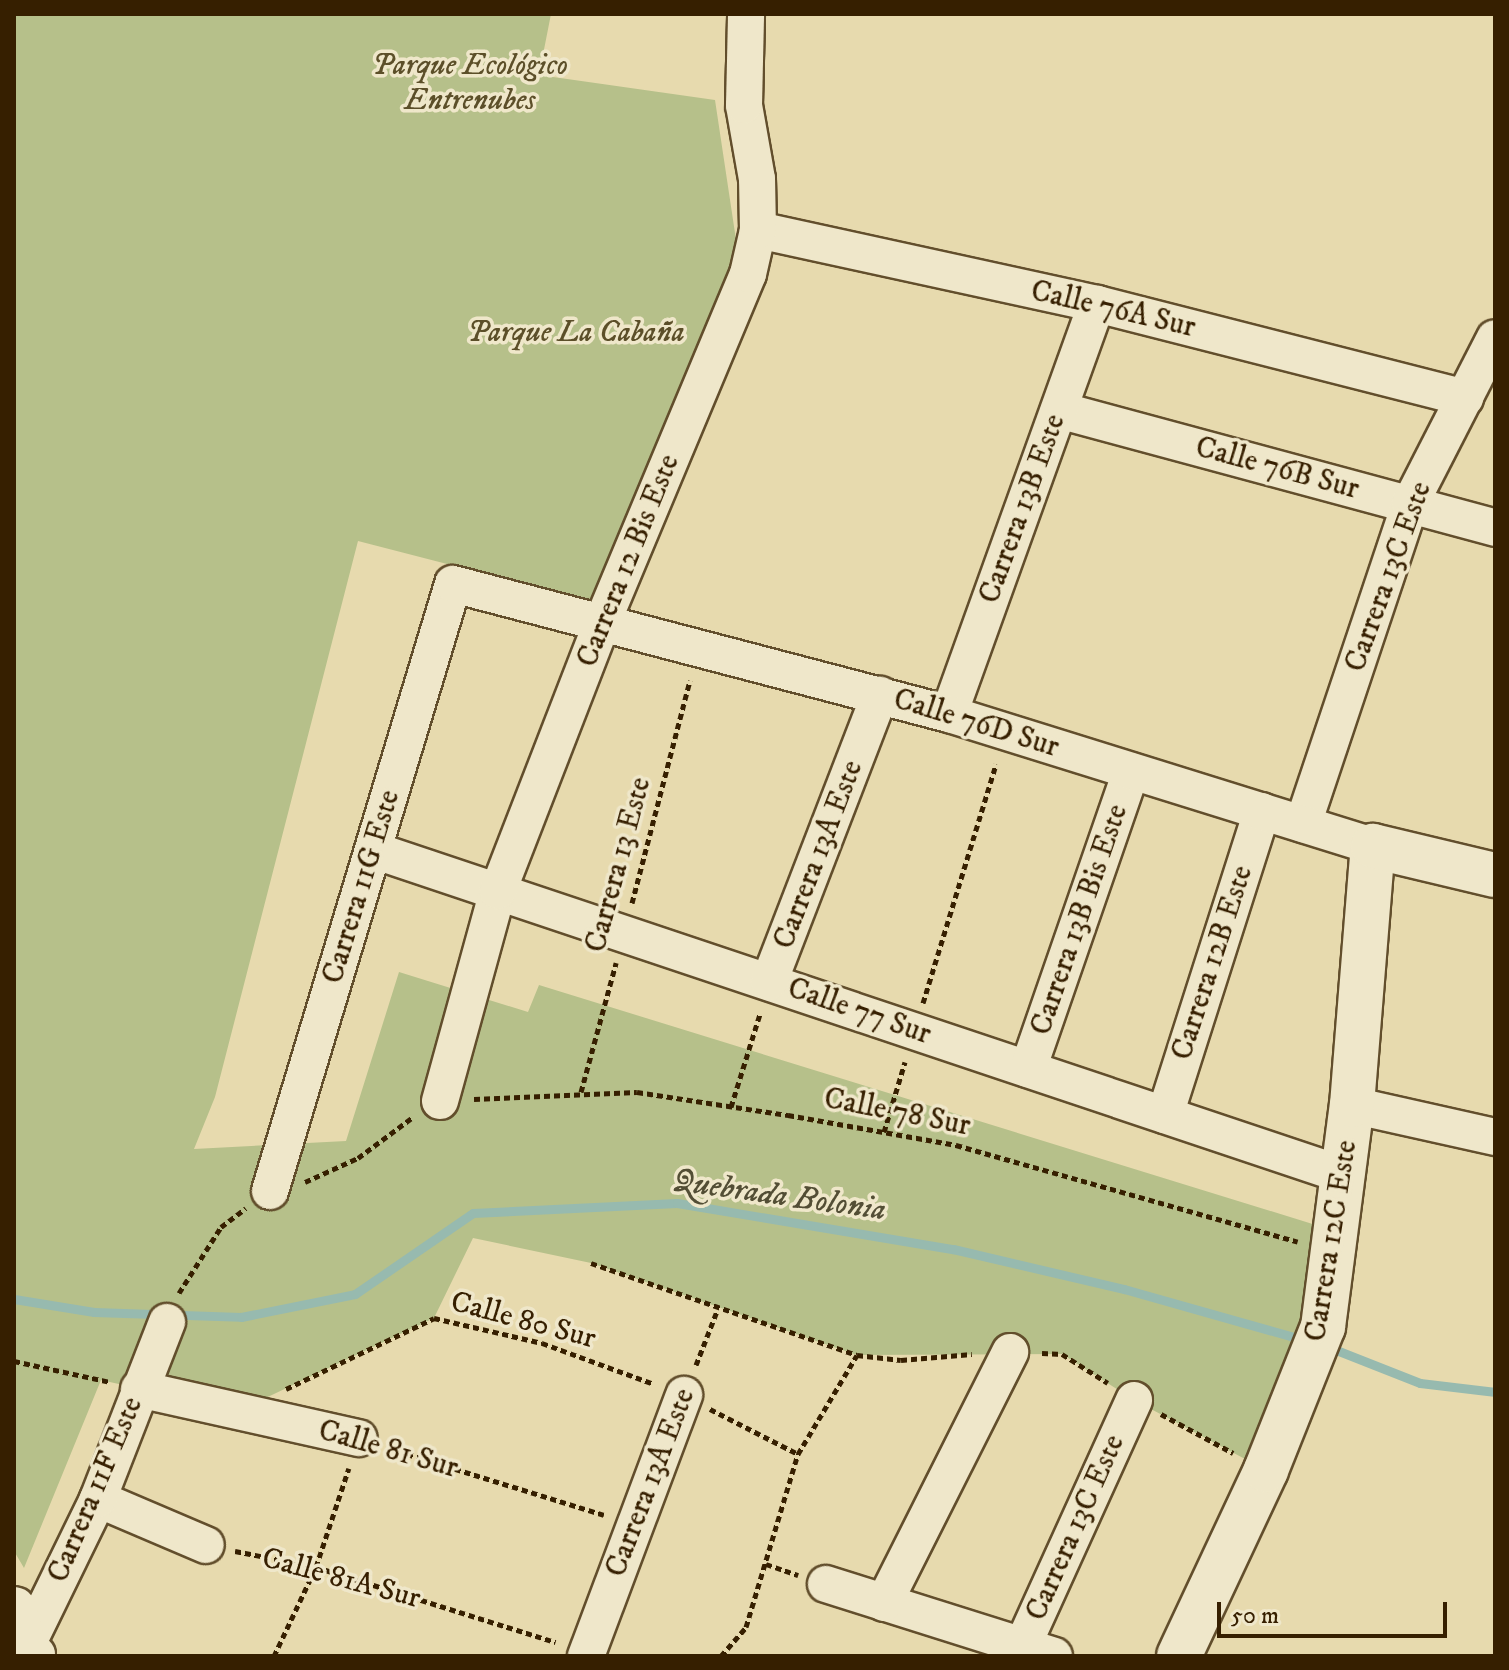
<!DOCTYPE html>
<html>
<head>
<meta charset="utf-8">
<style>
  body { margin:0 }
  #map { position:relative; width:1509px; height:1670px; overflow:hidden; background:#e7daae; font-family:"IM FELL DW Pica",serif }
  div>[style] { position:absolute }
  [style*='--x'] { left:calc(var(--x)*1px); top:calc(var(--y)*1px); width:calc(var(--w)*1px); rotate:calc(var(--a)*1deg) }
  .green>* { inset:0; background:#b6c08a }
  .stream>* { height:9px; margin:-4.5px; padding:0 4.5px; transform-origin:4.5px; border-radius:4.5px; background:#97baaf }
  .path>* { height:5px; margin-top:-2.5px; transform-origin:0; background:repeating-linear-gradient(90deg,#361f00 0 6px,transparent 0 10px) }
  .roads { filter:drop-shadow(2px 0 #624e2c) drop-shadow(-2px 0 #624e2c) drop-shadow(0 2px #624e2c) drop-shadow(0 -2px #624e2c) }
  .minor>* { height:36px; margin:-18px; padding:0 18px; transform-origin:18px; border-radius:18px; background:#efe7ca }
  .tertiary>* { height:44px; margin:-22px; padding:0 22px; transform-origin:22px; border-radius:22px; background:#efe7ca }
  span { translate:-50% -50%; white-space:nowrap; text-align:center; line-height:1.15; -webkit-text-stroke:7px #efe7ca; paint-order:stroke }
  .park-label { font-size:30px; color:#5c4f29; font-style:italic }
  .street-label { font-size:30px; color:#361f00 }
  .water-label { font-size:32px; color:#534e35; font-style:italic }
  .frame { position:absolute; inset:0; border:16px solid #361f00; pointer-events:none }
  .scale { position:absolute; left:1217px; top:1602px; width:230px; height:36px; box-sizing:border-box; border:4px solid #361f00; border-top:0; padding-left:10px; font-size:24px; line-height:28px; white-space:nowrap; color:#361f00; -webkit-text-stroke:6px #efe7ca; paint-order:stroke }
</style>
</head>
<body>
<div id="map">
  <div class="green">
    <i style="clip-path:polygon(14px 14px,551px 14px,539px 75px,715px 100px,738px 253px,695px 375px,591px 601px,358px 541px,215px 1097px,194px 1149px,346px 1141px,399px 972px,528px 1012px,539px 985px,1319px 1226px,1295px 1364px,1245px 1459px,1134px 1400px,1062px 1354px,857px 1355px,591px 1263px,473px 1238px,434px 1318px,238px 1411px,101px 1380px,24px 1568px,14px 1551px)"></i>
  </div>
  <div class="stream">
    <i style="--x:14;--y:1299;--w:81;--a:9.2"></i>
    <i style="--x:94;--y:1312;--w:147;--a:1.9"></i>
    <i style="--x:241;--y:1317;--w:116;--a:-11.4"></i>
    <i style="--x:355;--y:1294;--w:143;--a:-34.5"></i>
    <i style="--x:473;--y:1213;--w:204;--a:-2.8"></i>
    <i style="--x:677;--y:1203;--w:280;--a:9.5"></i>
    <i style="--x:953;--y:1249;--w:176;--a:13.2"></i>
    <i style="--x:1124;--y:1289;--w:187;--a:15.8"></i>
    <i style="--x:1326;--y:1346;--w:101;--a:21.5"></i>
    <i style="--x:1420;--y:1383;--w:76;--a:6.8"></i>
  </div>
  <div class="path">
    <i style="--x:632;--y:903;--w:230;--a:-75.4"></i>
    <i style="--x:923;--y:1003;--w:250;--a:-73"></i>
    <i style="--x:581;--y:1092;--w:134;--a:-74.8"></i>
    <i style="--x:474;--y:1099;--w:163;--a:-2.5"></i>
    <i style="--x:637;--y:1092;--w:153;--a:8.7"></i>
    <i style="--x:788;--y:1115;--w:171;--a:10.1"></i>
    <i style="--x:956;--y:1145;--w:355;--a:15.8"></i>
    <i style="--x:731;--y:1107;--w:97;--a:-72.7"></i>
    <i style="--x:884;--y:1132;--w:73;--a:-73.3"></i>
    <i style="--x:305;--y:1182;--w:58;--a:-24.4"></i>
    <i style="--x:358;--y:1158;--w:69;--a:-36.7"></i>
    <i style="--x:591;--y:1263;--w:281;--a:19.1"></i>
    <i style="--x:857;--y:1355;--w:44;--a:6.5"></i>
    <i style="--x:901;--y:1360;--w:71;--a:-4.8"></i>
    <i style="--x:179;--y:1293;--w:78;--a:-57.5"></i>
    <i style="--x:221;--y:1227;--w:31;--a:-37"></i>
    <i style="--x:1042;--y:1353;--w:20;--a:3"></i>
    <i style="--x:1062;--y:1354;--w:54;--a:32.2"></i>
    <i style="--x:14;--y:1361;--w:98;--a:12.3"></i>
    <i style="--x:696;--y:1365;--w:58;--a:-68.7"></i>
    <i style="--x:286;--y:1389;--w:164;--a:-25.6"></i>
    <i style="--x:434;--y:1318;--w:111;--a:13"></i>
    <i style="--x:542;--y:1343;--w:119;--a:20.1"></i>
    <i style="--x:710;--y:1409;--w:99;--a:27.1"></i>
    <i style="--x:1161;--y:1414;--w:82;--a:28.4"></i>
    <i style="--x:388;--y:1448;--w:226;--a:17.2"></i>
    <i style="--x:235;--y:1551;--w:83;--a:11.2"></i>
    <i style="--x:316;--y:1567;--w:251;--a:17.4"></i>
    <i style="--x:766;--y:1564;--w:34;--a:19"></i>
    <i style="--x:274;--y:1656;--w:98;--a:-64.7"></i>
    <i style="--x:316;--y:1567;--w:104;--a:-71.6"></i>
    <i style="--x:721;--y:1656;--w:38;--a:-49"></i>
    <i style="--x:746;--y:1627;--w:181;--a:-73.3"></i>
    <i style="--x:798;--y:1454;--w:115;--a:-59.2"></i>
  </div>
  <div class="roads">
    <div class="minor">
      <i style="--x:758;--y:230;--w:347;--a:12.3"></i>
      <i style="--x:1097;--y:304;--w:380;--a:14.3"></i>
      <i style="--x:1059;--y:410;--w:452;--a:15.1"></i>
      <i style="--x:949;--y:714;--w:436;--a:-70.2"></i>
      <i style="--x:1303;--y:824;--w:337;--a:-71.5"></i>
      <i style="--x:1410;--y:504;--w:186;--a:-62.9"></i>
      <i style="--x:373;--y:850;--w:1024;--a:18.51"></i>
      <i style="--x:769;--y:982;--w:308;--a:-68.9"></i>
      <i style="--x:1028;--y:1069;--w:315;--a:-70.9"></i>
      <i style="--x:440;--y:1101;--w:218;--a:-74.6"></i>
      <i style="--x:498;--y:891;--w:287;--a:-68.8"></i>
      <i style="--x:602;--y:623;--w:378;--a:-67.3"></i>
      <i style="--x:748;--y:274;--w:45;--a:-77.2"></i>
      <i style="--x:758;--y:230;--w:51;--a:-91.1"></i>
      <i style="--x:757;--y:179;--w:75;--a:-100"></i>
      <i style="--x:744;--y:105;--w:91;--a:-88.7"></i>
      <i style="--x:1352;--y:1105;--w:147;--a:12.6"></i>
      <i style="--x:1165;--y:1115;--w:319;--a:-72.3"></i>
      <i style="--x:270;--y:1191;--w:634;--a:-73.22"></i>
      <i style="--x:453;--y:584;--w:513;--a:14.69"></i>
      <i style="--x:949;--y:714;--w:444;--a:17.3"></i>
      <i style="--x:139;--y:1389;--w:225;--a:12.6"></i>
      <i style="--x:98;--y:1499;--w:117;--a:23.1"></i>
      <i style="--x:826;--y:1584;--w:239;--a:17.5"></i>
      <i style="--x:884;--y:1603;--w:281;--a:-63.3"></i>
      <i style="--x:37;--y:1654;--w:13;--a:-157"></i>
      <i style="--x:25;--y:1649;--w:167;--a:-64"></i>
      <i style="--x:98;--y:1499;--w:190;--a:-68.7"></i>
      <i style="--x:586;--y:1656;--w:279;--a:-69.4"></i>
      <i style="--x:1018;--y:1656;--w:281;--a:-65.6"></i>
    </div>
    <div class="tertiary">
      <i style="--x:14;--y:1609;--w:41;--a:74.6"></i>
      <i style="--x:25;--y:1649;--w:8;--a:113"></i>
      <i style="--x:1179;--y:1656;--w:205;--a:-64.9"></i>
      <i style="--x:1266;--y:1470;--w:154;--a:-68.3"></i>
      <i style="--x:1323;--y:1327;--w:224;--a:-82.6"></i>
      <i style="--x:1352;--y:1105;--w:260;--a:-85.4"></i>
      <i style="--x:1373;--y:846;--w:125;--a:13.4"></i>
    </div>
  </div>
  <div class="park-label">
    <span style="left:470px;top:83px">Parque Ecológico<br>Entrenubes</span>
    <span style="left:576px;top:333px">Parque La Cabaña</span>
  </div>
  <div class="street-label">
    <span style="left:1113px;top:310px;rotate:13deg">Calle 76A Sur</span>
    <span style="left:1277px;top:469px;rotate:15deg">Calle 76B Sur</span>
    <span style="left:1023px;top:509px;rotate:-70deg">Carrera 13B Este</span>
    <span style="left:629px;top:561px;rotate:-68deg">Carrera 12 Bis Este</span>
    <span style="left:1389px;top:577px;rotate:-70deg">Carrera 13C Este</span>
    <span style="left:976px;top:724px;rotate:17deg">Calle 76D Sur</span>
    <span style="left:819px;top:855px;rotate:-69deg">Carrera 13A Este</span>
    <span style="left:619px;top:865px;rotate:-75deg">Carrera 13 Este</span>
    <span style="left:362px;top:887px;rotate:-73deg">Carrera 11G Este</span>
    <span style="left:1080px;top:920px;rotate:-71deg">Carrera 13B Bis Este</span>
    <span style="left:1213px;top:963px;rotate:-72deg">Carrera 12B Este</span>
    <span style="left:859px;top:1012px;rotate:19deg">Calle 77 Sur</span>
    <span style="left:897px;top:1113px;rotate:11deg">Calle 78 Sur</span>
    <span style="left:1332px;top:1241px;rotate:-81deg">Carrera 12C Este</span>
    <span style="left:523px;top:1321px;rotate:15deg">Calle 80 Sur</span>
    <span style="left:388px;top:1450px;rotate:16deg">Calle 81 Sur</span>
    <span style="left:651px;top:1483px;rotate:-69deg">Carrera 13A Este</span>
    <span style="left:96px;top:1490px;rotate:-67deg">Carrera 11F Este</span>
    <span style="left:1076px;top:1528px;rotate:-66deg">Carrera 13C Este</span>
    <span style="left:341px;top:1579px;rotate:15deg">Calle 81A Sur</span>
  </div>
  <div class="water-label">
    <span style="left:779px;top:1196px;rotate:8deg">Quebrada Bolonia</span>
  </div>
  <div class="frame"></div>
  <div class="scale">50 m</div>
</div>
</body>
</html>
